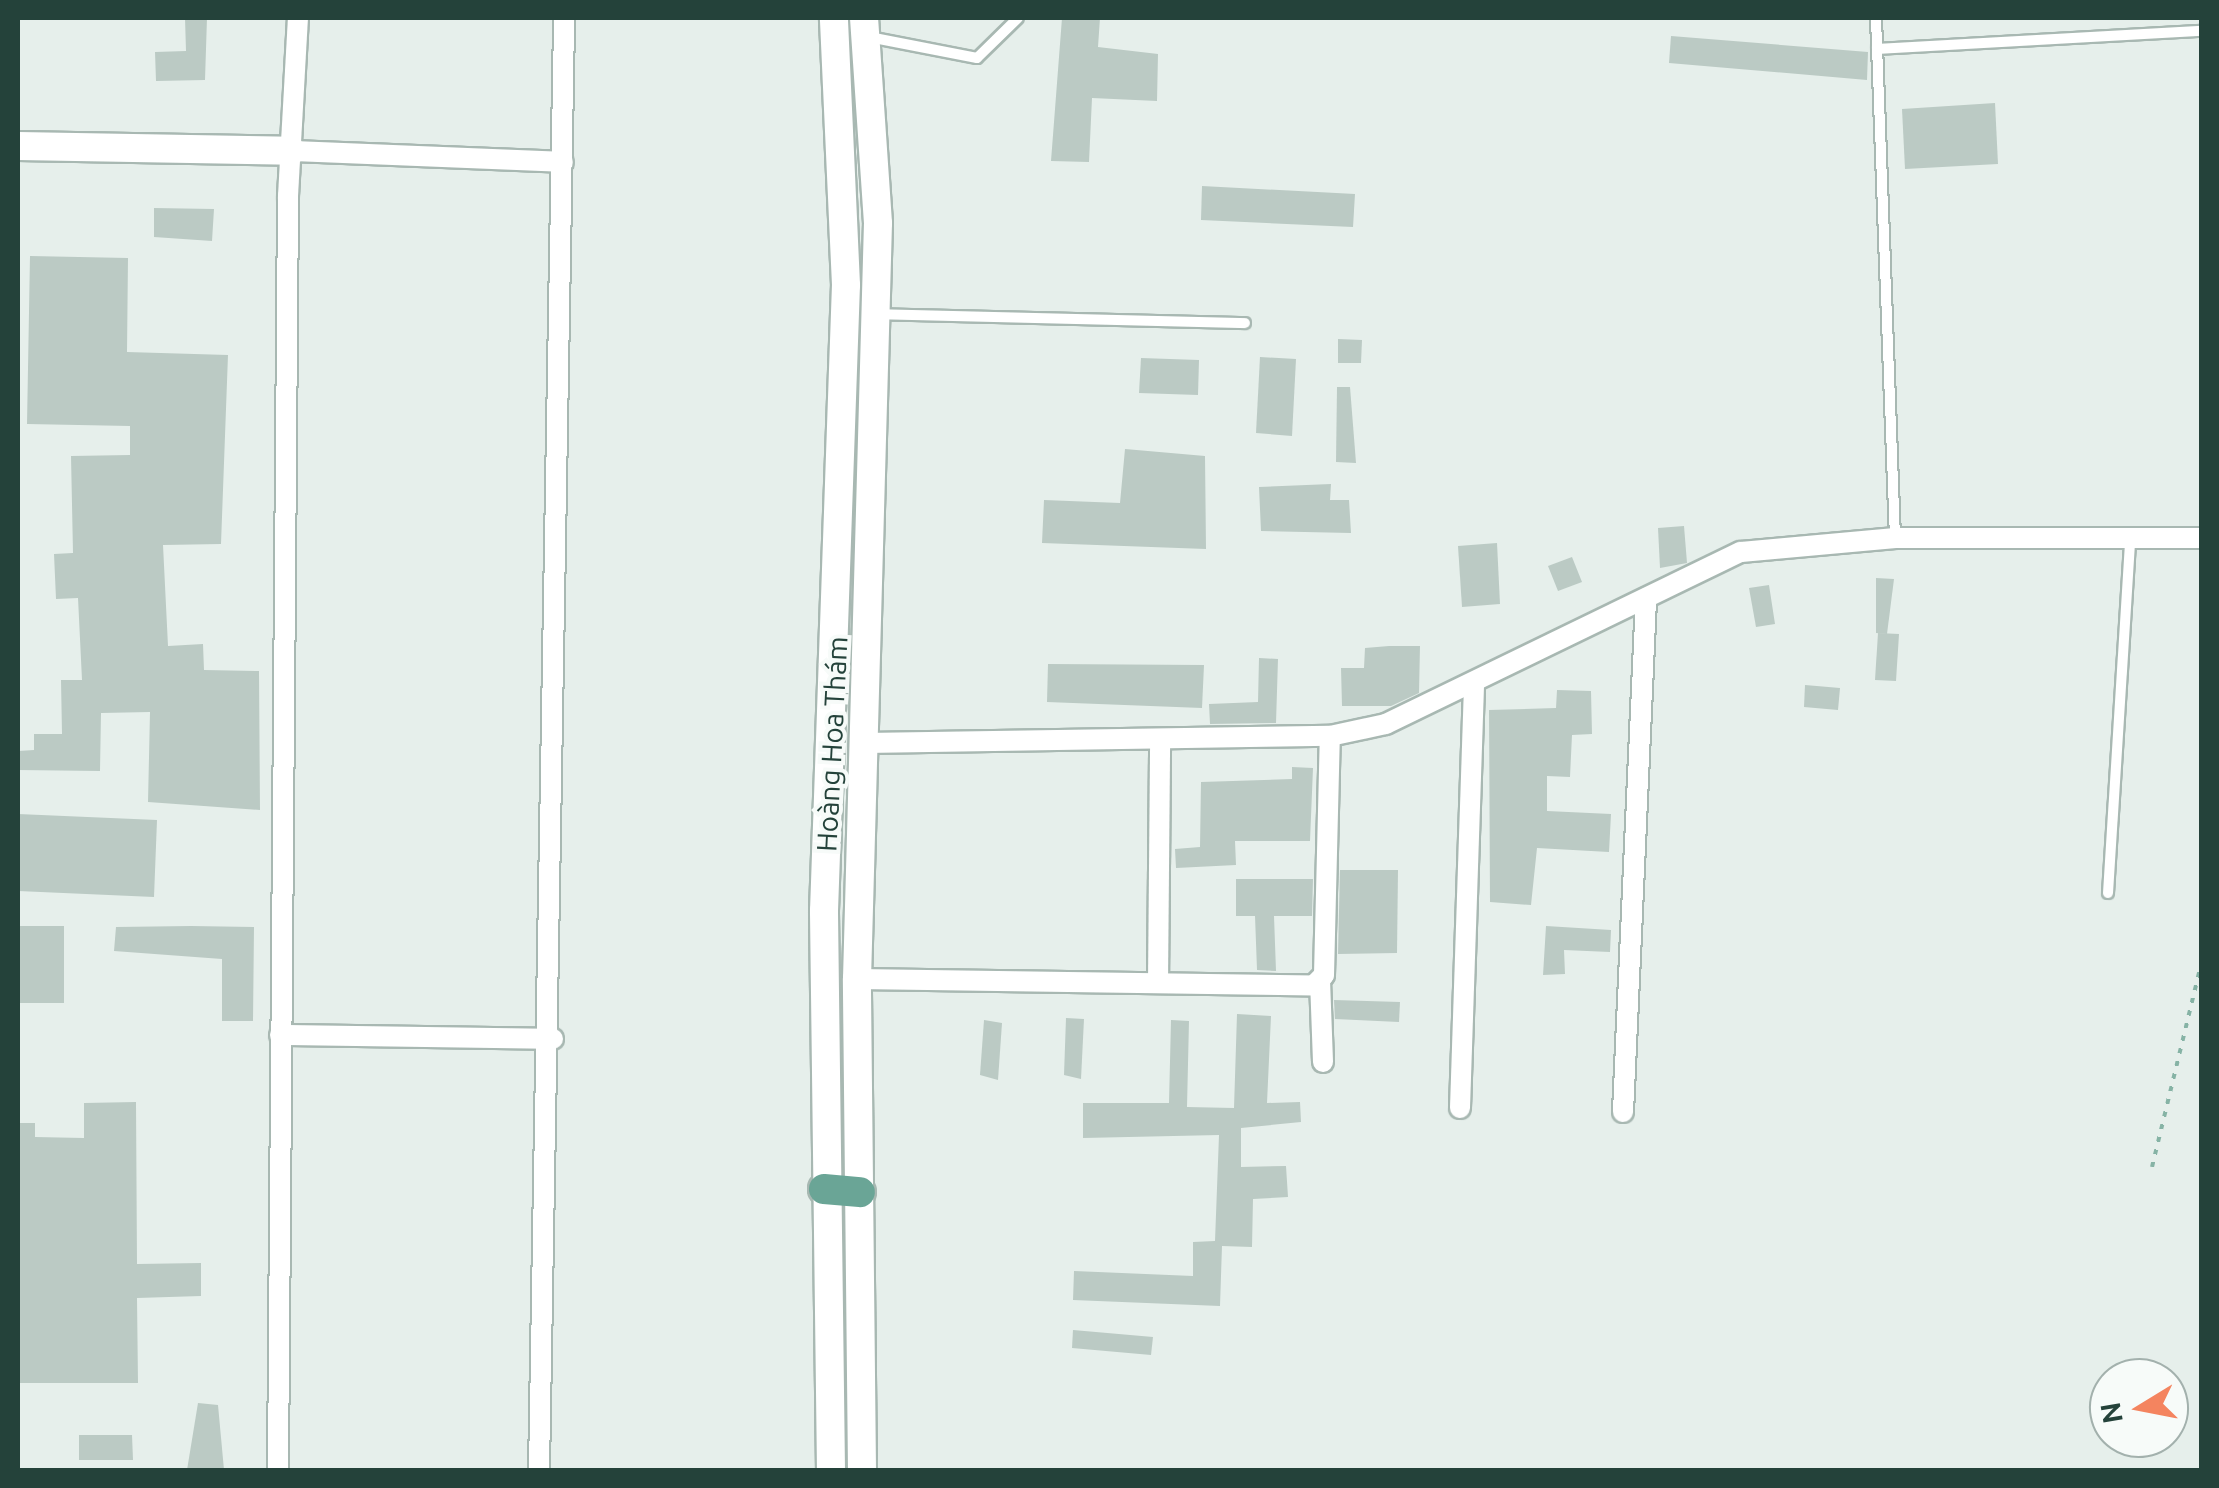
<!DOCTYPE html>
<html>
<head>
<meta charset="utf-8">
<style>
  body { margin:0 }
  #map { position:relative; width:2219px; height:1488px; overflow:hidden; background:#e6efeb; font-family:Ubuntu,sans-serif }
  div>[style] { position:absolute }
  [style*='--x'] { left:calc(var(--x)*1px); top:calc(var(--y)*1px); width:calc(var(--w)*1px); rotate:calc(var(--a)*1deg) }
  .building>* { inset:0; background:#bbcac4 }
  .path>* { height:4px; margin-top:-2px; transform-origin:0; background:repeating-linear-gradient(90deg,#86b3a5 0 5px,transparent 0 13px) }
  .roads { filter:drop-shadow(2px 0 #a8b8b2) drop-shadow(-2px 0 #a8b8b2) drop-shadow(0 2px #a8b8b2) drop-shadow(0 -2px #a8b8b2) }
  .lane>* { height:10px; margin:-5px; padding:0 5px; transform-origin:5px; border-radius:5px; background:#fff }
  .street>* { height:20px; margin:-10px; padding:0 10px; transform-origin:10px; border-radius:10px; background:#fff }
  .secondary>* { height:28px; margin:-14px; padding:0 14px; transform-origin:14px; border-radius:14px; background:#fff }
  .primary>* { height:30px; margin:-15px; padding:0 15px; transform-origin:15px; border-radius:15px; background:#6aa596 }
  span { translate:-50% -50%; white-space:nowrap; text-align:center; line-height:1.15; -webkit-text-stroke:8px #f7fbf9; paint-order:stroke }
  .street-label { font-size:28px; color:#24423a }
  .frame { position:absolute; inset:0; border:20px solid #24423a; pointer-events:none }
  .north { position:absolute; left:2089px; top:1358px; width:100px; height:100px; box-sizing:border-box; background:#f7fbf9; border:2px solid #a3b1ad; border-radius:50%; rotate:260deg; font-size:28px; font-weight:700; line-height:40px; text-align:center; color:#24423a }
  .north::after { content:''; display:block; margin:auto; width:35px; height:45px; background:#f4845f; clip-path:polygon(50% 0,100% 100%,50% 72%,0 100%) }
</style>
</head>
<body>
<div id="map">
  <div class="building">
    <i style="clip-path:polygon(185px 18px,207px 18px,205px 80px,156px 81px,155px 52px,186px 51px)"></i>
    <i style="clip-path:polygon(1062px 18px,1100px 18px,1098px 47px,1158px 54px,1157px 101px,1092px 98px,1089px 162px,1051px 161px)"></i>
    <i style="clip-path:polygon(1671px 36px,1868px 52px,1867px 80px,1669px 63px)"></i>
    <i style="clip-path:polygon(1995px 103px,1998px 164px,1905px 169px,1902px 109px)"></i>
    <i style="clip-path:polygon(1202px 186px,1355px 194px,1353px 227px,1201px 220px)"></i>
    <i style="clip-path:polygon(154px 208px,214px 209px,212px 241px,154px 237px)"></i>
    <i style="clip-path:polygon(30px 256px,128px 258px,127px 352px,228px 355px,221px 544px,163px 545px,168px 646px,203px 644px,204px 670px,259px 671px,260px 810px,148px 802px,150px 712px,101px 713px,100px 771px,18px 770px,18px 751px,34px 750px,34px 734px,62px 734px,61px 680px,82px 680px,78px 598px,56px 599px,54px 554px,73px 553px,71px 456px,130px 455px,130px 426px,27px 424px)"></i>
    <i style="clip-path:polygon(1338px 339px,1362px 340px,1361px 363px,1338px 363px)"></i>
    <i style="clip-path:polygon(1260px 357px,1296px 359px,1292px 436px,1256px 433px)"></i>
    <i style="clip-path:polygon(1141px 358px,1199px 360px,1198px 395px,1139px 393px)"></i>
    <i style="clip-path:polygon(1337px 387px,1350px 387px,1356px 463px,1336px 462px)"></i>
    <i style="clip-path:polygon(1125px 449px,1205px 456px,1206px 549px,1042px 543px,1044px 500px,1120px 503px)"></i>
    <i style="clip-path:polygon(1331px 484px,1330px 500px,1349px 500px,1351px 533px,1261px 531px,1259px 487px)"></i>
    <i style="clip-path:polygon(1684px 526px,1687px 563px,1660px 568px,1658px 528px)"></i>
    <i style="clip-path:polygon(1497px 543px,1500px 604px,1462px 607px,1458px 546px)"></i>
    <i style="clip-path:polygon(1572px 557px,1582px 582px,1558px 591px,1548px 566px)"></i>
    <i style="clip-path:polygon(1876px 578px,1894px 579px,1887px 634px,1876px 633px)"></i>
    <i style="clip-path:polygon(1769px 585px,1775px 624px,1756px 627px,1749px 588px)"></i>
    <i style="clip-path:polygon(1878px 633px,1899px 634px,1896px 681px,1875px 680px)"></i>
    <i style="clip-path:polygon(1389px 646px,1420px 646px,1419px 693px,1391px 706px,1342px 706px,1341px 668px,1364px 668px,1365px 648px)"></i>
    <i style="clip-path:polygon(1259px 658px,1278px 659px,1276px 723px,1210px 724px,1209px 704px,1258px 702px)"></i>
    <i style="clip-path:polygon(1048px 664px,1204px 665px,1202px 708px,1047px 702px)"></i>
    <i style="clip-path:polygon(1805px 685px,1840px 688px,1838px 710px,1804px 707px)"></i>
    <i style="clip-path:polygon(1557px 690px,1591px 691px,1592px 734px,1572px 735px,1570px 777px,1547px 776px,1547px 811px,1611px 814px,1609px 852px,1537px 848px,1531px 905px,1490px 902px,1489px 710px,1556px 708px)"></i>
    <i style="clip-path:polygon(1292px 767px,1313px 768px,1310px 841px,1235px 841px,1236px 865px,1176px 868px,1175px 849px,1200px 847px,1201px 782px,1292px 779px)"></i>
    <i style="clip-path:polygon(18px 814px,157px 820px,154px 897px,18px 891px)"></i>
    <i style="clip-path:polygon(1340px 870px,1398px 870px,1397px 953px,1338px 954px)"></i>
    <i style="clip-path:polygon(1236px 879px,1313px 879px,1312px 916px,1274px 916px,1276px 971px,1257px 970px,1255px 916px,1236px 916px)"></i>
    <i style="clip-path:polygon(18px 926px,64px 926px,64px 1003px,18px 1003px)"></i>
    <i style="clip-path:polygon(191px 926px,254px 927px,253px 1021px,222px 1021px,222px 959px,114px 951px,116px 927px)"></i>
    <i style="clip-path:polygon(1546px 926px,1611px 930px,1610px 952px,1564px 950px,1565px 974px,1543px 975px)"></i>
    <i style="clip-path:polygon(1334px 1000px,1400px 1002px,1399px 1022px,1335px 1019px)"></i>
    <i style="clip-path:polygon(1237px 1014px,1271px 1016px,1267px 1103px,1300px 1102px,1301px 1122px,1241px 1128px,1241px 1167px,1286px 1166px,1288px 1197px,1253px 1199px,1252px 1247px,1222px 1246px,1220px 1306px,1073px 1300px,1074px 1271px,1193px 1276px,1193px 1242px,1215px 1241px,1219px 1135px,1083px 1138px,1083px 1103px,1169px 1103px,1171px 1020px,1189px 1021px,1187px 1107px,1234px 1108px)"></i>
    <i style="clip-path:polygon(1066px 1018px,1084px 1019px,1081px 1079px,1064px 1075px)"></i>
    <i style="clip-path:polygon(984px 1020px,1002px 1023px,998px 1080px,980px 1075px)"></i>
    <i style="clip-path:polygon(136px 1102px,137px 1264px,201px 1263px,201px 1296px,137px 1298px,138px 1383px,18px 1383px,18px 1123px,35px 1123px,35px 1137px,84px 1138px,84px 1103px)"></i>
    <i style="clip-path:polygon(1073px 1330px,1153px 1337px,1151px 1355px,1072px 1348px)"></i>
    <i style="clip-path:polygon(198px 1403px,218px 1405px,224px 1470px,187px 1470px)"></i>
    <i style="clip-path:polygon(79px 1435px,132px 1435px,133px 1460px,79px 1460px)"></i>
  </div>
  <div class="path">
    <i style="--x:2152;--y:1167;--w:213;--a:-76.4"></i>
  </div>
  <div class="roads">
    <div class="lane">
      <i style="--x:1876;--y:18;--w:520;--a:87.91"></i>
      <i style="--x:869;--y:37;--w:110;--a:11"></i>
      <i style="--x:977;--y:58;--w:57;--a:-44.3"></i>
      <i style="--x:1877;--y:49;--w:325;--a:-3.2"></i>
      <i style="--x:876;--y:314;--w:369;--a:1.4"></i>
      <i style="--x:2108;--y:893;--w:351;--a:-86.4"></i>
    </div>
    <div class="street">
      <i style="--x:291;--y:151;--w:272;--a:2.3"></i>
      <i style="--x:865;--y:743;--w:465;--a:-0.9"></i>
      <i style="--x:1330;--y:736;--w:57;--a:-12.1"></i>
      <i style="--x:1386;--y:724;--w:394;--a:-25.9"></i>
      <i style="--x:1741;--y:552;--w:155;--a:-5.2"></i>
      <i style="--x:1895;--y:538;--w:307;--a:0"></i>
      <i style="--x:857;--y:979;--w:457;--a:0.8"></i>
      <i style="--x:1314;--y:985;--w:14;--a:-45"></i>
      <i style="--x:1324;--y:975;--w:239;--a:-88.6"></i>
      <i style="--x:1320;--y:980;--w:82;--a:87.9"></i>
      <i style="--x:1158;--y:983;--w:243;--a:-89.5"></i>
      <i style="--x:280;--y:1035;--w:273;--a:0.8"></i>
      <i style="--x:1460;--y:1108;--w:424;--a:-88.1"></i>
      <i style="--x:1623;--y:1112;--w:514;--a:-87.43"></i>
      <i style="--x:278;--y:1470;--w:1274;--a:-89.55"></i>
      <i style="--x:288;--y:196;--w:178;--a:-86.8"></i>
      <i style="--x:539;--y:1470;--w:1452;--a:-89.01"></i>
    </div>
    <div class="secondary">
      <i style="--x:18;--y:146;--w:273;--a:1"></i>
      <i style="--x:831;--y:1470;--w:559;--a:-90.72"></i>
      <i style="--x:824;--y:911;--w:626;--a:-87.99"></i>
      <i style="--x:846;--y:285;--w:267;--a:-92.6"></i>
      <i style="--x:862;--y:1470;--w:491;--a:-90.6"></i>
      <i style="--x:857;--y:979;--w:756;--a:-88.41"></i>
      <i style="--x:878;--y:223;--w:205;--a:-93.9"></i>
    </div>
    <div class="primary">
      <i style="--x:824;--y:1189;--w:36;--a:5"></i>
    </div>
  </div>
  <div class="street-label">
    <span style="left:832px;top:744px;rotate:-87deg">Hoàng Hoa Thám</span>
  </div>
  <div class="frame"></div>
  <div class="north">N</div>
</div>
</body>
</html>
